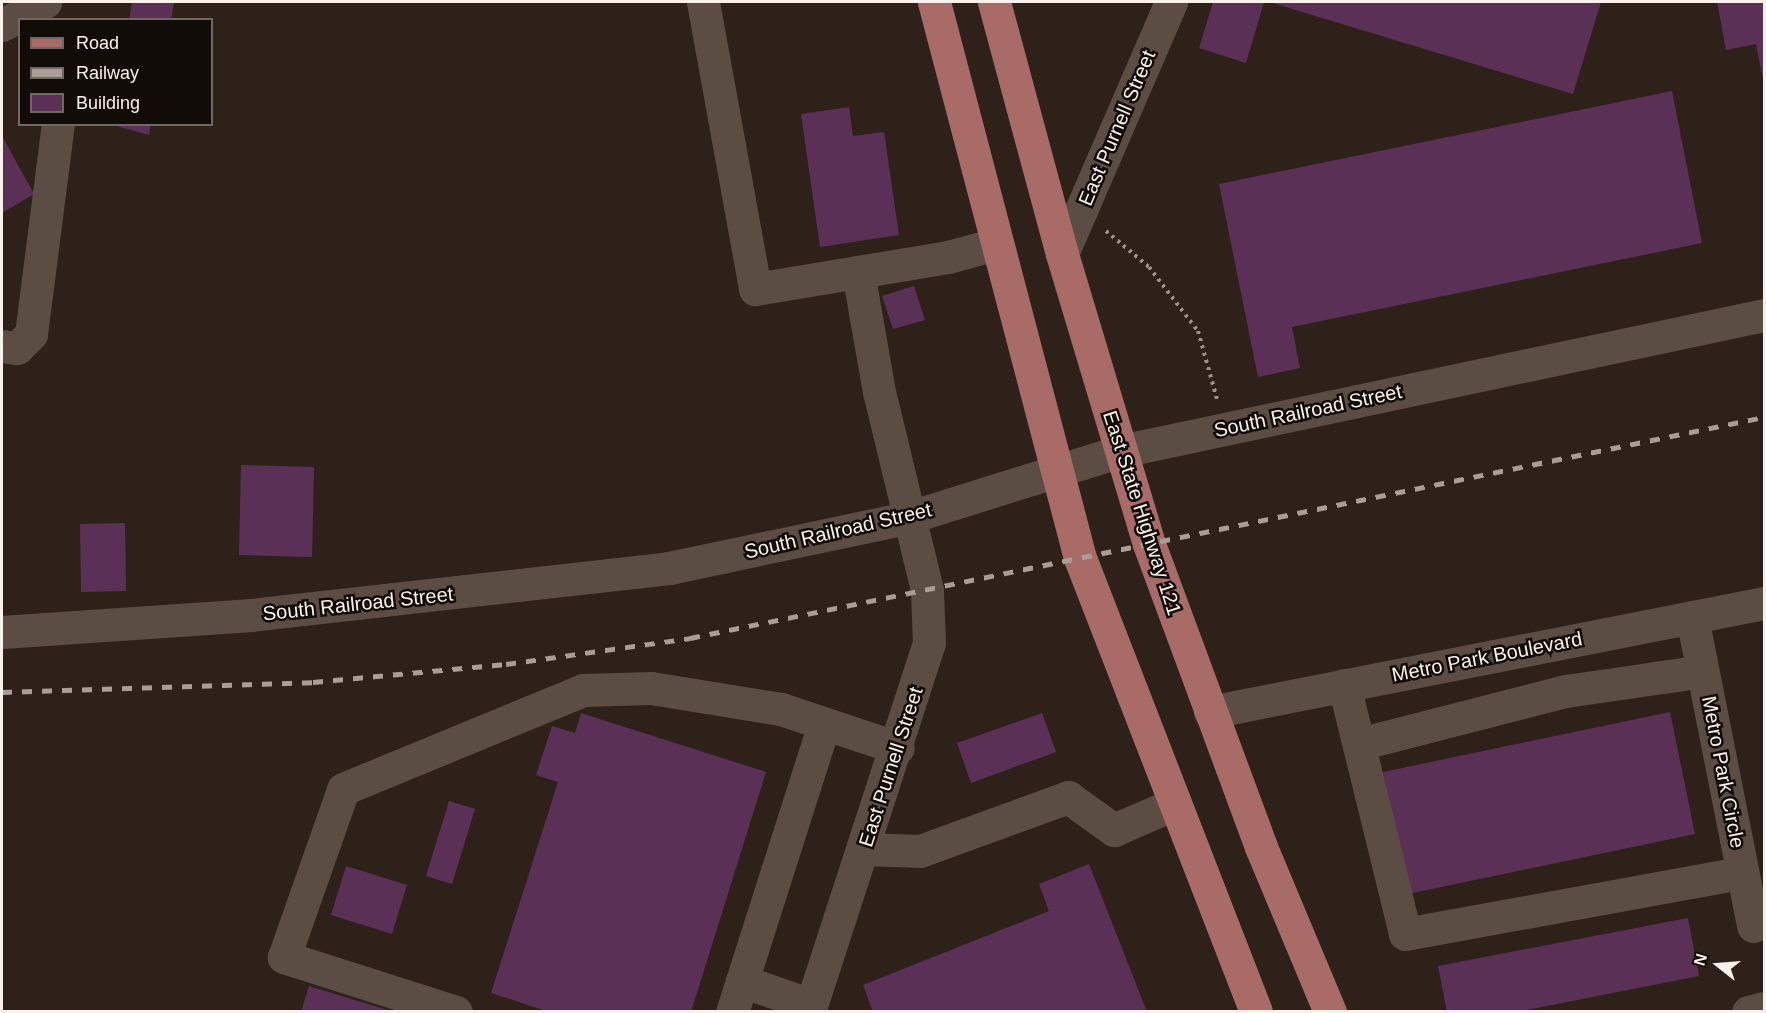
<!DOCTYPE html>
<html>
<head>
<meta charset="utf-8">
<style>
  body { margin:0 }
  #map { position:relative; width:1766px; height:1013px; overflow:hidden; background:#2e2119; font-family:Helvetica,sans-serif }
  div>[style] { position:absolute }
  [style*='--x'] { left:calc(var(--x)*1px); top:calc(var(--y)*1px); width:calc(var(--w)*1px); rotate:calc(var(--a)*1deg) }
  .building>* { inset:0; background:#5b3057 }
  .path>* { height:4px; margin-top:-2px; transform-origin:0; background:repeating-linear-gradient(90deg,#9e938c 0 3px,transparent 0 7.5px) }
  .minor>* { height:33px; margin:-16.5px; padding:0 16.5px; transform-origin:16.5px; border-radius:16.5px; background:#5b4d44 }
  .major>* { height:33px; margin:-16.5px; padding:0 16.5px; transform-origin:16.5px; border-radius:16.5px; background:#a86b67 }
  .rail>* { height:4.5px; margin-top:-2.25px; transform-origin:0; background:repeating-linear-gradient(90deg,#a99e97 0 10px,transparent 0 20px) }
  span { translate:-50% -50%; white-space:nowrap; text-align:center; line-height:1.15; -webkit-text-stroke:5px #120c09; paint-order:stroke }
  .street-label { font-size:20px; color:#faf1eb }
  .frame { position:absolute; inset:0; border:3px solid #faf1eb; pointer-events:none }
  .legend { position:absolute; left:18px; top:18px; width:195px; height:108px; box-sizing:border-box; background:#120c09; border:2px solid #6f6863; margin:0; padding:8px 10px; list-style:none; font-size:18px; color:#faf1eb }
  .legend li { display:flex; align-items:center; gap:12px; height:30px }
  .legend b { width:30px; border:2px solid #6f6863 }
  .north { position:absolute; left:1688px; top:935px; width:60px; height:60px; -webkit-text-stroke:4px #120c09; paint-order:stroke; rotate:287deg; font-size:16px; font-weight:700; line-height:24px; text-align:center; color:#faf1eb }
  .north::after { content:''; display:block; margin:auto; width:21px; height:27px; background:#faf1eb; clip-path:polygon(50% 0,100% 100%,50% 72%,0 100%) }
</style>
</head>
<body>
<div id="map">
  <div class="building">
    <i style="clip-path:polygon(132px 2px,174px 2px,171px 20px,129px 20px)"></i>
    <i style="clip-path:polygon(1213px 2px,1264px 2px,1246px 63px,1199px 48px)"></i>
    <i style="clip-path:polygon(1269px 2px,1601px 2px,1573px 94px)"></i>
    <i style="clip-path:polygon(1717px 2px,1764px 2px,1764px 84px,1756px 44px,1726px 50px)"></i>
    <i style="clip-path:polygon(1672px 91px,1702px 243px,1292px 327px,1300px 368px,1258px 377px,1219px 184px)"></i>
    <i style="clip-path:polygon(849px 107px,853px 136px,884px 132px,899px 235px,820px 247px,801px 114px)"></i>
    <i style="clip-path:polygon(109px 124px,151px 124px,149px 135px)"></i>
    <i style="clip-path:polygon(2px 136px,34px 194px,2px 213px)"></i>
    <i style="clip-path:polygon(914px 286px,925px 320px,893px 329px,882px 296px)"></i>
    <i style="clip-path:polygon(241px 465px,314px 467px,312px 557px,239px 555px)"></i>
    <i style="clip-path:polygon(125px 523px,126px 591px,81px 592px,80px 524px)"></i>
    <i style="clip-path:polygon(1670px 712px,1695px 834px,1408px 894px,1383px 772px)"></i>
    <i style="clip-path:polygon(581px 713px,766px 772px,691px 1012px,549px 1012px,491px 993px,558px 782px,536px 775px,552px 726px,575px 733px)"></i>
    <i style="clip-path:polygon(1042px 713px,1056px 752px,971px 783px,957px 743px)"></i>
    <i style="clip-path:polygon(449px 801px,475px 809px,452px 884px,426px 876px)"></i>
    <i style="clip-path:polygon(1089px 864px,1147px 1012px,873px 1012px,863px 985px,1049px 911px,1039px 884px)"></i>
    <i style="clip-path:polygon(346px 866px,407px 885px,392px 934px,331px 915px)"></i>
    <i style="clip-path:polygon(1688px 918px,1699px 976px,1516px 1012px,1447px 1012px,1438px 966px)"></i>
    <i style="clip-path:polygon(309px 986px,391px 1011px,391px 1012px,301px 1012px)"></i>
  </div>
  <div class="path">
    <i style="--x:1106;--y:231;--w:56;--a:39.9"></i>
    <i style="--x:1149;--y:267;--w:81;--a:52.6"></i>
    <i style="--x:1198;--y:331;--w:71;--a:74.4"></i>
  </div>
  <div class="minor">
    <i style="--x:703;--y:2;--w:292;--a:79.7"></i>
    <i style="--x:755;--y:289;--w:196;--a:-9.4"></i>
    <i style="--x:948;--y:257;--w:50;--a:-15.2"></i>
    <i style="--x:2;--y:25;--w:49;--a:-28.1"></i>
    <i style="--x:1062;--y:254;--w:275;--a:-66.6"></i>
    <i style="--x:2;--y:346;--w:15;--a:8"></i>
    <i style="--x:17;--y:348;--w:20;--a:-45"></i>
    <i style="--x:31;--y:334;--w:212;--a:-82.7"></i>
    <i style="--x:1692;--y:617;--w:315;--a:78.8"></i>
    <i style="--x:2;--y:632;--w:250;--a:-3.9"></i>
    <i style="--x:251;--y:615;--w:421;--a:-6.4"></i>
    <i style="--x:669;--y:568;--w:246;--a:-11.9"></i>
    <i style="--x:910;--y:517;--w:221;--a:-17.4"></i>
    <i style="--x:1121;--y:451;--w:657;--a:-11.94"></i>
    <i style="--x:1344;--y:685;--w:256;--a:76.2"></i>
    <i style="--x:1405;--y:934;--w:342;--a:-10.3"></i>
    <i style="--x:1210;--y:712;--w:565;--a:-11.13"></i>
    <i style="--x:1359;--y:744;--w:214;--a:-14.4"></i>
    <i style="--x:1566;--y:691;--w:138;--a:-8.3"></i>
    <i style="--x:864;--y:849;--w:56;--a:2"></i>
    <i style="--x:920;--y:851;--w:158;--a:-20"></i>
    <i style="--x:1068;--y:797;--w:57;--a:35.7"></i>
    <i style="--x:1114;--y:830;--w:65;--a:-23.4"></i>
    <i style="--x:811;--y:1005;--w:73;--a:-160.8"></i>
    <i style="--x:742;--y:981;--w:270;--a:-72.3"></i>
    <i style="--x:456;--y:1012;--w:181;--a:-162.3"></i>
    <i style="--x:284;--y:957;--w:178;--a:-70.6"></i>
    <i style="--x:343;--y:789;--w:260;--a:-22.4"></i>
    <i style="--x:583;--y:690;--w:68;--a:-1.7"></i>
    <i style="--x:651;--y:688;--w:132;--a:9.2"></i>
    <i style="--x:781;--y:709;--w:123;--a:18.4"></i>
    <i style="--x:732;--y:1012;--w:33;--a:-72"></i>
    <i style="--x:809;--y:1012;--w:388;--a:-72"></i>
    <i style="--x:929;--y:643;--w:53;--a:-92.2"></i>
    <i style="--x:927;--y:590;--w:204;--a:-103.6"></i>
    <i style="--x:879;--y:392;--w:122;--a:-99.9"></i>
    <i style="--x:1748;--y:1012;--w:16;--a:-14"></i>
  </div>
  <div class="major">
    <i style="--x:934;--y:2;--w:575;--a:75.29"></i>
    <i style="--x:1080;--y:558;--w:487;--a:68.8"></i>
    <i style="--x:994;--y:2;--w:261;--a:74.9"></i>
    <i style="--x:1062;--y:254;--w:303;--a:73.3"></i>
    <i style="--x:1149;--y:544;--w:323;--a:69.7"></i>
    <i style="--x:1261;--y:847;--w:179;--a:67.3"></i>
  </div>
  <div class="rail">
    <i style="--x:2;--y:692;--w:311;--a:-1.8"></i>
    <i style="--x:313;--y:682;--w:194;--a:-5.3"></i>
    <i style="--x:506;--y:664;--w:186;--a:-8"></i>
    <i style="--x:690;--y:638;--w:1097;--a:-11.63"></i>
  </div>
  <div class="street-label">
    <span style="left:1117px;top:128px;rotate:-67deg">East Purnell Street</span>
    <span style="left:1308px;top:411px;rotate:-12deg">South Railroad Street</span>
    <span style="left:1142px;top:513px;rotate:72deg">East State Highway 121</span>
    <span style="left:838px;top:531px;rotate:-13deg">South Railroad Street</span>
    <span style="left:358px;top:604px;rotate:-6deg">South Railroad Street</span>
    <span style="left:1487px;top:657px;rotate:-11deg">Metro Park Boulevard</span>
    <span style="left:891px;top:767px;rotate:-72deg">East Purnell Street</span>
    <span style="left:1723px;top:772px;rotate:79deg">Metro Park Circle</span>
  </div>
  <div class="frame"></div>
  <ul class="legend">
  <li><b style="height:8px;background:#a86b67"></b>Road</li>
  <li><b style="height:8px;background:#a99e97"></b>Railway</li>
  <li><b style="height:16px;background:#5b3057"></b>Building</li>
  </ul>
  <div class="north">N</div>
</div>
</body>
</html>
